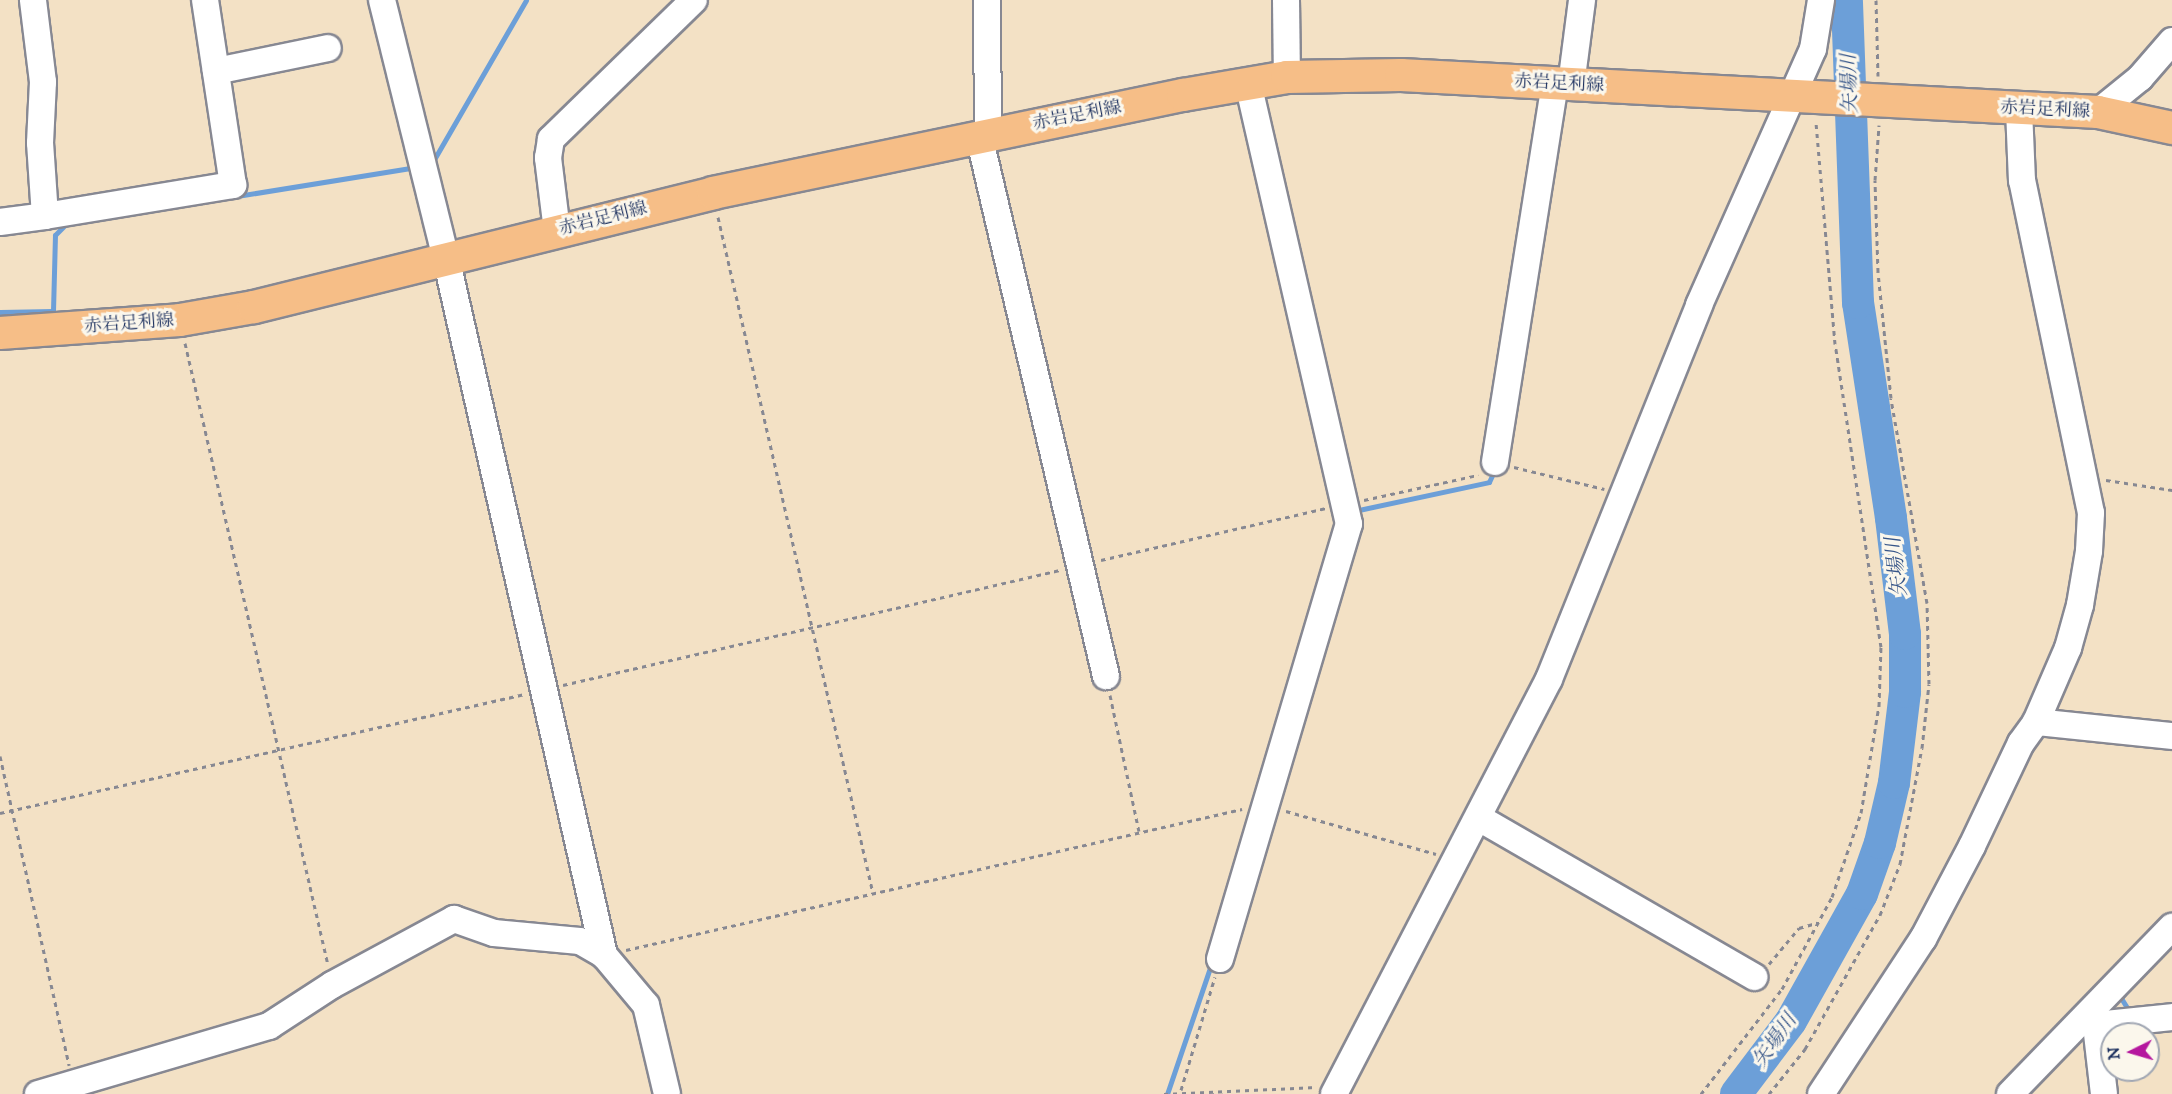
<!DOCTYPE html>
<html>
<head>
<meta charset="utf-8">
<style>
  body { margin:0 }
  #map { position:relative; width:2172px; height:1094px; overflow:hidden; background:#f3e1c5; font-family:"IM FELL DW Pica","Noto Serif JP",serif }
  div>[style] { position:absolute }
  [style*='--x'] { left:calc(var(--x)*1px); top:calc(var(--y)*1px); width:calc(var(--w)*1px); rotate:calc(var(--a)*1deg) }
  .stream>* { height:5px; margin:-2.5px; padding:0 2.5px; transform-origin:2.5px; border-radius:2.5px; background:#6c9fd8 }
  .river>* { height:32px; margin:-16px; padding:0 16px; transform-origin:16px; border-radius:16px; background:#6c9fd8 }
  .path>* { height:3px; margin-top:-1.5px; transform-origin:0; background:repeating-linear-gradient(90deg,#878892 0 4.5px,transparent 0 9px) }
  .roads { filter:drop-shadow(2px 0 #878892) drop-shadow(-2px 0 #878892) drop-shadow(0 2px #878892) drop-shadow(0 -2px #878892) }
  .minor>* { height:26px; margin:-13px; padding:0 13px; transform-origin:13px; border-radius:13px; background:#fff }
  .major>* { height:32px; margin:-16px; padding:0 16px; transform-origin:16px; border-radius:16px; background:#f6be87 }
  span { translate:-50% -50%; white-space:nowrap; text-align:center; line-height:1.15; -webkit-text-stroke:6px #fbf7ec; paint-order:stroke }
  .street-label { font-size:18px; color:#1b2f5e }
  .water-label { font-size:20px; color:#375689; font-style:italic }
  .north { position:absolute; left:2100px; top:1022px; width:60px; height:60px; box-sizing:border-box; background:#fbf7ec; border:2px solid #a1a7b3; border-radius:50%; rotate:265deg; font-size:16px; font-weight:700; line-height:24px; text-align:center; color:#1b2f5e }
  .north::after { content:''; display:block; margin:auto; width:21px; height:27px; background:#b5179e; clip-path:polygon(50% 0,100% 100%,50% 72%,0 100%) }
</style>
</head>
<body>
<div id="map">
  <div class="stream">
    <i style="--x:1566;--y:28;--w:28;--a:-84"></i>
    <i style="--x:432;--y:163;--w:188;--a:-60"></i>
    <i style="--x:231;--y:197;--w:188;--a:-9.2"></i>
    <i style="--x:0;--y:312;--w:53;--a:-1.1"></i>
    <i style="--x:53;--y:311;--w:76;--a:-88.5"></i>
    <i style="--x:55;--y:235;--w:14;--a:-45"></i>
    <i style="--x:1354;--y:511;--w:138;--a:-12.1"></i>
    <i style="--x:1489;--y:482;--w:14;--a:-65"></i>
    <i style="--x:2125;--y:993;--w:6;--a:129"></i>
    <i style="--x:2121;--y:998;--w:15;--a:58"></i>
    <i style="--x:1167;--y:1094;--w:139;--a:-71.2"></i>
  </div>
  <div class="river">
    <i style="--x:1736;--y:1094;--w:91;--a:-53"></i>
    <i style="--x:1791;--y:1021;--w:145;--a:-60.8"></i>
    <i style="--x:1862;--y:894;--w:54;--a:-70.6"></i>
    <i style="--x:1880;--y:843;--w:62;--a:-76.9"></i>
    <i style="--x:1894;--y:783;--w:92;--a:-83.1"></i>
    <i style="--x:1905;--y:692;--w:58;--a:-90"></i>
    <i style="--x:1905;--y:634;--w:117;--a:-96.9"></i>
    <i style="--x:1891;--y:518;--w:218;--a:-98.7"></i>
    <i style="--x:1858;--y:303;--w:303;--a:-92.1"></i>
  </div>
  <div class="path">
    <i style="--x:1876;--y:0;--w:76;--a:88.5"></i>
    <i style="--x:718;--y:217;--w:694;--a:77.09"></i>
    <i style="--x:185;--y:343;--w:638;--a:77.05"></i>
    <i style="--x:1514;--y:467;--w:93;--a:13.7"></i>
    <i style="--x:2106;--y:480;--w:67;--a:8.6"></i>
    <i style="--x:1364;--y:500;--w:117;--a:-12.4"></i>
    <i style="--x:1101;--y:560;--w:231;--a:-13"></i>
    <i style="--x:563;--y:685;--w:510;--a:-13.03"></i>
    <i style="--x:1110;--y:695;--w:139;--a:78"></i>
    <i style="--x:0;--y:756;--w:317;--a:77.4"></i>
    <i style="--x:1286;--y:811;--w:156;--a:16"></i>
    <i style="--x:0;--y:813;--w:538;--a:-12.77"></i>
    <i style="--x:626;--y:950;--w:632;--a:-12.89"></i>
    <i style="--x:1769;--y:964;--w:47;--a:-50.2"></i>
    <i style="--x:1799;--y:928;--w:19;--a:-16"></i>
    <i style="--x:1181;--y:1090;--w:118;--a:-73.3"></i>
    <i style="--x:1164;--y:1094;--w:152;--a:-2.6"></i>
    <i style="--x:1701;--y:1094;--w:133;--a:-52.4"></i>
    <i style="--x:1782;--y:989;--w:105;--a:-61.5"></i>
    <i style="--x:1832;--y:897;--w:89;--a:-71"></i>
    <i style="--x:1861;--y:813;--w:109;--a:-80.5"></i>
    <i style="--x:1879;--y:706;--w:59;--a:-88.1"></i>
    <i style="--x:1881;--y:647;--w:306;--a:-98.6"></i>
    <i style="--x:1835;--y:344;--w:224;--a:-94.9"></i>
    <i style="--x:1769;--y:1094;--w:58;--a:-51.3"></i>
    <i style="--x:1805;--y:1049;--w:154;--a:-60.8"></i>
    <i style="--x:1880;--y:915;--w:55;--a:-68.6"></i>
    <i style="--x:1900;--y:864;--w:118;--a:-79.3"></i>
    <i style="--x:1922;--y:748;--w:64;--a:-83.8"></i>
    <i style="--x:1929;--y:684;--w:81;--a:-91.4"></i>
    <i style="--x:1927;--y:603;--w:208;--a:-100"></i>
    <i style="--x:1891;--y:398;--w:127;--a:-95.9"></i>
    <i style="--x:1878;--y:272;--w:92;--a:-91.9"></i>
    <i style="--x:1875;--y:180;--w:55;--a:-85.8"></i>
  </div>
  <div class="roads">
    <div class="minor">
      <i style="--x:382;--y:0;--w:266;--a:76.1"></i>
      <i style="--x:446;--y:258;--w:715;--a:77.23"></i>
      <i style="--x:987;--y:0;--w:134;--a:89.6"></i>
      <i style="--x:1286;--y:0;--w:77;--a:89.3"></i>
      <i style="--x:216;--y:71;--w:114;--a:-11.6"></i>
      <i style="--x:1571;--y:85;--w:86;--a:-82.6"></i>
      <i style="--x:2098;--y:112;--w:54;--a:-39"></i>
      <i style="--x:2140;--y:78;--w:49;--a:-49.1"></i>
      <i style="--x:979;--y:136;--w:555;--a:76.77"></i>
      <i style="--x:45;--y:216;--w:191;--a:-9.4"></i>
      <i style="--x:233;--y:185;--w:187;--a:-98.6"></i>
      <i style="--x:0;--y:222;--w:45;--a:-7.6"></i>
      <i style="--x:45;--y:216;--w:73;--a:-93.9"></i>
      <i style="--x:40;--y:143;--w:61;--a:-87.2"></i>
      <i style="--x:43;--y:82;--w:83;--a:-97"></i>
      <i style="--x:557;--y:231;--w:74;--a:-97"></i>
      <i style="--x:548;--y:158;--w:19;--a:-81"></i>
      <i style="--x:551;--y:139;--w:199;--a:-44.2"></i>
      <i style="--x:1495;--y:462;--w:383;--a:-81"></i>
      <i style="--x:2036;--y:722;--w:137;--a:5.9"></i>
      <i style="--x:1479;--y:818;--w:318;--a:30"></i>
      <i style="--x:1220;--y:959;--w:454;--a:-73.5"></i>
      <i style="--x:1349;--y:524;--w:451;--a:-102.9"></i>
      <i style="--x:2088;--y:1015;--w:13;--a:51"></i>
      <i style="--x:2096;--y:1025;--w:76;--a:-6"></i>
      <i style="--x:2096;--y:1025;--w:69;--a:83.4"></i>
      <i style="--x:38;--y:1094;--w:241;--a:-16.4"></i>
      <i style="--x:269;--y:1026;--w:75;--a:-33.1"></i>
      <i style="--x:332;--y:985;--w:139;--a:-28.4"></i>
      <i style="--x:454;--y:919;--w:42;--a:19.3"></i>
      <i style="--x:494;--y:933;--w:86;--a:5.3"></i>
      <i style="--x:580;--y:941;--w:28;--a:30"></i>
      <i style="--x:604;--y:955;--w:65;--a:50"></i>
      <i style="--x:646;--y:1005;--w:91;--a:76.7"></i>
      <i style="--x:1334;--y:1094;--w:467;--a:-62.6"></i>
      <i style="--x:1549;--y:679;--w:403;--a:-68.1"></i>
      <i style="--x:1699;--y:305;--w:280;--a:-66"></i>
      <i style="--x:1813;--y:49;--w:50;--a:-80.7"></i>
      <i style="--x:1821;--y:1094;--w:186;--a:-56.7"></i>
      <i style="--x:1923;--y:939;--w:105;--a:-62.2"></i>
      <i style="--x:1972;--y:846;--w:114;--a:-64.6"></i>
      <i style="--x:2021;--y:743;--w:26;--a:-54"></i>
      <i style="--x:2036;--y:722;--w:81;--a:-66.6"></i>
      <i style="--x:2068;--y:648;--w:45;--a:-74.4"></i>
      <i style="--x:2080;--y:605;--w:55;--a:-80.5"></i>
      <i style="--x:2089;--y:551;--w:38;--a:-87"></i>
      <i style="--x:2091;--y:513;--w:339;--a:-101.7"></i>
      <i style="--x:2022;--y:181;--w:72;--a:-92.4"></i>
      <i style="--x:2010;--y:1094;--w:233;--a:-45.9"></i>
    </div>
    <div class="major">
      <i style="--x:0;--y:333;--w:180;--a:-4.1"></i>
      <i style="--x:180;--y:320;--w:75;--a:-10"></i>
      <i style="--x:254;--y:307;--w:473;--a:-13.9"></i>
      <i style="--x:713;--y:193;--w:480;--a:-11.8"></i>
      <i style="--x:1183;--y:95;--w:106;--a:-9.8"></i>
      <i style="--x:1287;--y:77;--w:114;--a:-1"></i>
      <i style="--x:1401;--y:75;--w:698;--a:3.04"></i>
      <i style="--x:2098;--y:112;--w:76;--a:12.2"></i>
    </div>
  </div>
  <div class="street-label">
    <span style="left:1559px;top:84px;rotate:3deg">赤岩足利線</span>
    <span style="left:2045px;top:110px;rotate:3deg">赤岩足利線</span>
    <span style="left:1077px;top:116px;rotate:-11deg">赤岩足利線</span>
    <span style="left:603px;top:219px;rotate:-14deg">赤岩足利線</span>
    <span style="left:129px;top:324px;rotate:-4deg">赤岩足利線</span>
  </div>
  <div class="water-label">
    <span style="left:1850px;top:84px;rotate:-92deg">矢場川</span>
    <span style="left:1897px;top:567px;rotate:-97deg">矢場川</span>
    <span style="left:1775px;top:1041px;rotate:-55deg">矢場川</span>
  </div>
  <div class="north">N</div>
</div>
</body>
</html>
